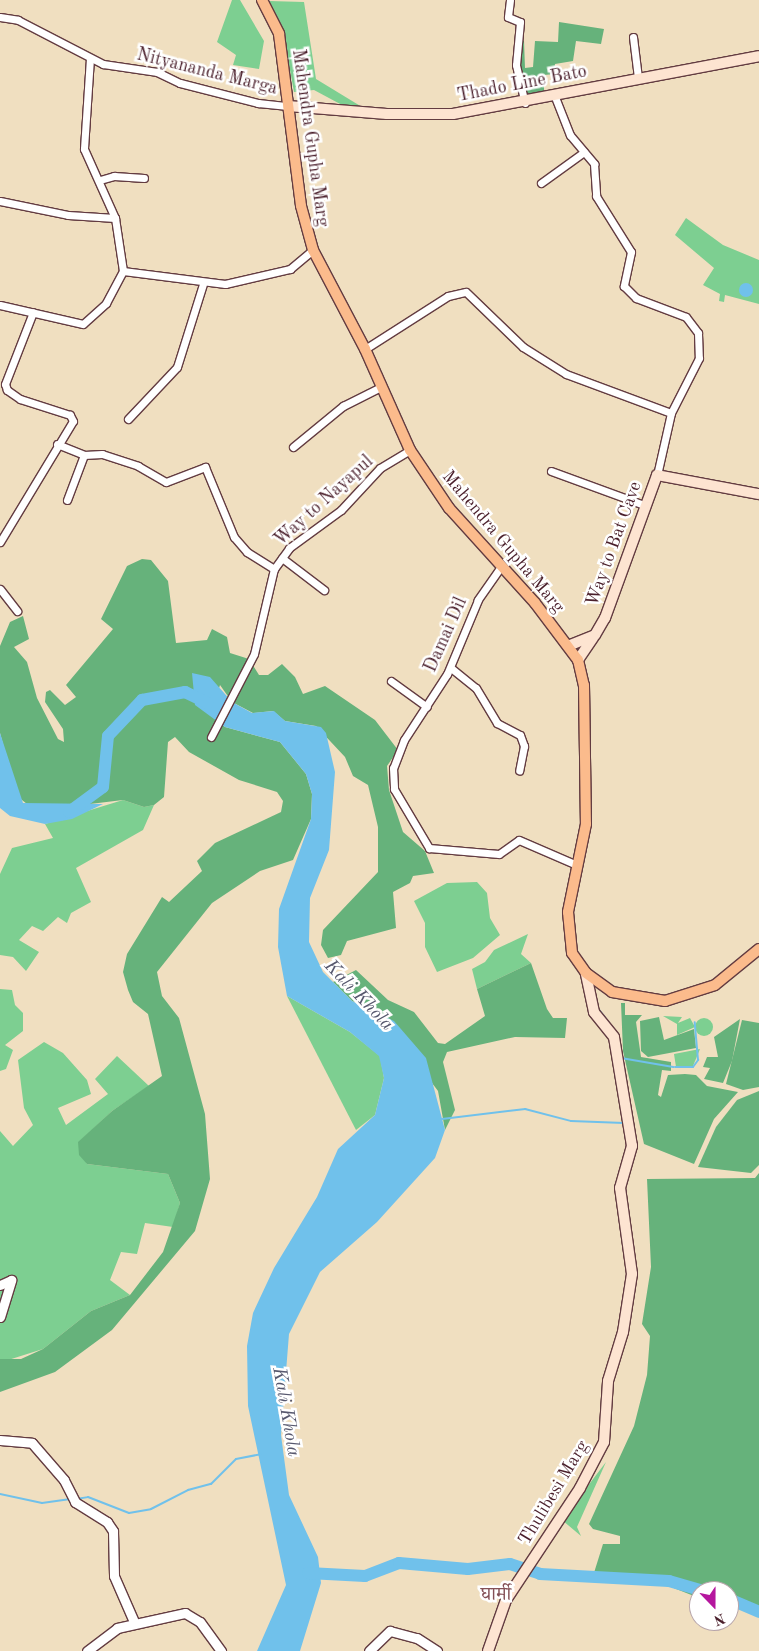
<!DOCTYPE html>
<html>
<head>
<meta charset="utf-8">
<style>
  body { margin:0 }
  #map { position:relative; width:759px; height:1651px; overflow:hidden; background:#f0dfc0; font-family:"Old Standard TT","Noto Serif Devanagari",serif }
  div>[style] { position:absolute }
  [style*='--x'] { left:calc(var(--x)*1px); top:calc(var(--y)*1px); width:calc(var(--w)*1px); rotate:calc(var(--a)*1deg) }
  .green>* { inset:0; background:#7dcf91 }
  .round { border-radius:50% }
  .forest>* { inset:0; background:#66b27b }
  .water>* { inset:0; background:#70c1eb }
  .stream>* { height:2px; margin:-1px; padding:0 1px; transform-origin:1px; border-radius:1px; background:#70c1eb }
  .river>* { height:12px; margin:-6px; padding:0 6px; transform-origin:6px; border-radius:6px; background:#70c1eb }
  .roads { filter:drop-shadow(1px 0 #633c41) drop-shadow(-1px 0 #633c41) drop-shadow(0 1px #633c41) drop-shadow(0 -1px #633c41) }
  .minor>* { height:7px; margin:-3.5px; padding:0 3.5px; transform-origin:3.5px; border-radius:3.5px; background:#fff }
  .tertiary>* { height:9px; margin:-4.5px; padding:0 4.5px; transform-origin:4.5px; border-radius:4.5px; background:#fff }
  .secondary>* { height:10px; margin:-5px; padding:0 5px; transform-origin:5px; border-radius:5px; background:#fde4d1 }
  .primary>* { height:10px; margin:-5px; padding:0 5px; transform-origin:5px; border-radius:5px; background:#fbbb8c }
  span { translate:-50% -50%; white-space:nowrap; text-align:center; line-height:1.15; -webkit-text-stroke:5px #fff; paint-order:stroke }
  .street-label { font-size:18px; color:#4a1f2b }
  .water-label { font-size:19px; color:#57586e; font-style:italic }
  .neighbourhood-label { font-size:19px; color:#845056 }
  .north { position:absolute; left:689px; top:1581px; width:50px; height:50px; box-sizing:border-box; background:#fff; border:1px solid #b7a5aa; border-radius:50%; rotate:158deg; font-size:14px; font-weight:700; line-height:20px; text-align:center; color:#4a1f2b }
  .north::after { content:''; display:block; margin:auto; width:18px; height:22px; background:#b5179e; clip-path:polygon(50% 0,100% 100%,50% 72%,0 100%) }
</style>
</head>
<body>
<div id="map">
  <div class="green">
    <i style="clip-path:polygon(232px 0,240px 0,264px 41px,259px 69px,233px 65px,236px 55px,217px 42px)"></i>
    <i style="clip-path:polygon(269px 1px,304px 2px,316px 79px,362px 107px,342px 105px,314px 90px,294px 92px,282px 26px)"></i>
    <i style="clip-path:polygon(686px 218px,723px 245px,759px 260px,759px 304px,725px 295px,724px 302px,719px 301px,720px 294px,703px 285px,714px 268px,675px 235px)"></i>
    <i style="clip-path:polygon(123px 800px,144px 807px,154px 805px,143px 830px,76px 868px,91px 902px,71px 913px,67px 923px,58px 917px,43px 931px,32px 926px,19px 940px,39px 952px,26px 971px,13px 957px,0 955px,0 874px,12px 848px,53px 838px,45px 824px)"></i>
    <i style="clip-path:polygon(477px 882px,487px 893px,490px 918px,500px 935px,473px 958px,437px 972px,425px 947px,425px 923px,414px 901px,447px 883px)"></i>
    <i style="clip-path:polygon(528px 934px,521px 954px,531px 963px,477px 989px,472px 969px,485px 962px,494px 950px)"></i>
    <i style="clip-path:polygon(0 989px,12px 990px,15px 1005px,23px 1013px,23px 1031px,5px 1045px,13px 1050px,6px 1069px,0 1071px)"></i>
    <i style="clip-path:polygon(287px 996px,350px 1032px,380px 1056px,384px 1078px,375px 1115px,356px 1130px)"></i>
    <i style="clip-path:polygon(663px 1016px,682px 1017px,678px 1023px,690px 1018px,695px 1027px,677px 1035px,677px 1024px)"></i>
    <i class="round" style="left:695px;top:1018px;width:18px;height:18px"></i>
    <i style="clip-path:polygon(44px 1042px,63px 1053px,87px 1080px,91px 1094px,58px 1108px,66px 1125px,108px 1094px,95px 1079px,117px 1056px,149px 1086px,112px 1111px,79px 1142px,87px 1164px,168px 1174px,180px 1203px,173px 1227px,145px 1223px,137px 1254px,121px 1252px,110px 1280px,130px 1295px,91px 1311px,43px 1349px,5px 1361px,0 1359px,0 1131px,13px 1146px,33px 1125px,24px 1108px,18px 1060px)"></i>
    <i style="clip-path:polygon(700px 1049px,693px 1066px,676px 1067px,674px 1054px)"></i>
    <i style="clip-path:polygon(606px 1462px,577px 1527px,581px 1536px,562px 1520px)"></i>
  </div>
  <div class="forest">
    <i style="clip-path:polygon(559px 22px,604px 29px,601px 44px,576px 41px,573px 61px,555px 64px,554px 74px,544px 75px,544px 97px,528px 100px,519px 71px,519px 41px,524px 41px,525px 68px,533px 67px,535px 41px,558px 42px)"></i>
    <i style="clip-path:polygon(142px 559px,151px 560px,168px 581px,176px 643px,207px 640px,212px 629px,227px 637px,230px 653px,249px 659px,259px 675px,268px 675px,282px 664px,295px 677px,303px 694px,325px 686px,375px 720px,398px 750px,387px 766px,389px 790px,403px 832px,425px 851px,434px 873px,413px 876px,410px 883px,393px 892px,396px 928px,347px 941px,341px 955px,328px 958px,321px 945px,323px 930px,378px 872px,378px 827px,368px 785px,353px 776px,345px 757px,316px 726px,285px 721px,273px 711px,253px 713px,232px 702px,220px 685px,211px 715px,225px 727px,280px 742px,306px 774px,312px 794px,311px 819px,293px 860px,260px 871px,212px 903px,157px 972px,162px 996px,179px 1018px,205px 1114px,210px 1179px,195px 1231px,112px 1330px,55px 1372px,0 1392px,0 1359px,21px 1359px,43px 1349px,91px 1311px,130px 1295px,163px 1252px,180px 1203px,168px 1174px,87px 1164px,79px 1155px,78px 1142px,112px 1111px,162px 1076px,148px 1014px,133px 1002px,128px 990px,123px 972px,127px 954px,162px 897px,169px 902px,202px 871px,197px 861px,215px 843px,281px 812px,283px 801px,277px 792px,239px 780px,189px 752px,175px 737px,168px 742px,164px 797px,154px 805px,144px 807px,123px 800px,65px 807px,27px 804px,17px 796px,0 733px,0 646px,10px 622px,23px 616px,29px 639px,14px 647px,27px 662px,37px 698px,58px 739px,64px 742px,63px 729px,45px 702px,46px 692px,50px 690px,65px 705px,76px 697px,66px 685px,113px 629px,101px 619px,127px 566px)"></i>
    <i style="clip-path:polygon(531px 963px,547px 1009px,553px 1018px,567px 1018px,565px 1038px,515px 1037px,447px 1052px,443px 1062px,455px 1110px,445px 1130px,438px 1091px,379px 1012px,352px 1001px,333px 982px,356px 970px,388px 1000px,414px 1012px,438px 1043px,445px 1044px,485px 1016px,477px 989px)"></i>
    <i style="clip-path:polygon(621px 1003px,625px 1003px,625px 1015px,642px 1015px,636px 1022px,641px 1057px,671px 1062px,671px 1071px,662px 1070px,658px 1095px,661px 1097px,668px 1075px,685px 1074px,696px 1075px,707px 1086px,738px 1092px,714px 1119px,694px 1164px,644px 1144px,623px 1051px)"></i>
    <i style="clip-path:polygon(659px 1017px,664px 1040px,694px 1029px,696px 1048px,648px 1057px,641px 1051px,640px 1021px)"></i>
    <i style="clip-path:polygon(740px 1019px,732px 1061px,723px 1083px,704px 1079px,710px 1068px,703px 1067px,707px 1057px,718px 1057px,714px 1037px)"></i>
    <i style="clip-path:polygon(742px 1020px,759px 1023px,759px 1087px,743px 1090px,726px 1084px)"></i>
    <i style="clip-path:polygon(759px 1091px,759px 1165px,751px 1173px,698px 1167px,716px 1127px,737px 1100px)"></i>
    <i style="clip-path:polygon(759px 1173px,759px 1610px,737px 1597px,729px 1605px,729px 1591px,699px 1591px,699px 1598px,666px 1585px,666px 1579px,593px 1576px,603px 1544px,620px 1544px,620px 1536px,593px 1529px,589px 1524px,634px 1426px,647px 1375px,650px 1336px,642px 1324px,651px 1267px,647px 1179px,755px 1178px)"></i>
  </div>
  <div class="water">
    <i class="round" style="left:739px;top:283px;width:14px;height:14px"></i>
    <i style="clip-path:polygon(192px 673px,210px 677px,232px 702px,252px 713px,274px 711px,285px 721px,321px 727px,326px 733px,335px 772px,329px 850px,310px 898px,309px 942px,323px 972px,352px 1001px,394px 1021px,426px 1058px,445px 1130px,435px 1158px,377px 1222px,320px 1272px,289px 1334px,281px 1435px,289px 1495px,318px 1557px,321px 1583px,300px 1651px,257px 1651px,286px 1585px,248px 1406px,247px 1346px,253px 1313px,274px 1268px,317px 1197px,338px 1149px,375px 1115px,384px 1078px,379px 1056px,350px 1032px,287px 996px,278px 947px,279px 909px,311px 819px,312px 794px,306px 774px,280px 742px,225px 727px,195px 705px)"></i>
    <i style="clip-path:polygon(0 733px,23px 803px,103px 804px,72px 819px,45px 824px,10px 816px,0 808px)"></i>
  </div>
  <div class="stream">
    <i style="--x:597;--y:1007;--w:30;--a:53"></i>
    <i style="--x:621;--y:1058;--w:53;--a:9.8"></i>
    <i style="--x:675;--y:1067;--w:18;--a:0"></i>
    <i style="--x:693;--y:1067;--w:9;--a:-54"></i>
    <i style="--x:698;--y:1060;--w:38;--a:-95"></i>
    <i style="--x:630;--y:1107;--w:17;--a:80"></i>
    <i style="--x:442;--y:1119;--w:84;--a:-6.9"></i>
    <i style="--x:525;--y:1109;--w:48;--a:14.6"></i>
    <i style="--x:571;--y:1121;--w:53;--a:2.2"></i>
    <i style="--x:0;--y:1494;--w:43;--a:12.1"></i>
    <i style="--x:42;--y:1503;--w:27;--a:-8"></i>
    <i style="--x:76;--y:1499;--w:12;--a:-9"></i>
    <i style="--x:88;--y:1497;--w:44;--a:21.3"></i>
    <i style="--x:129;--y:1513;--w:22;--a:-10"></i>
    <i style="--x:151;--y:1509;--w:42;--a:-27.2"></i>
    <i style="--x:188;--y:1490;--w:24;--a:-15"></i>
    <i style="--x:211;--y:1484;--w:35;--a:-45"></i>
    <i style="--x:236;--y:1459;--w:25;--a:-11"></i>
  </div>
  <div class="river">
    <i style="--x:69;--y:812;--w:42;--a:-36.3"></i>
    <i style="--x:103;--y:787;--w:51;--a:-84.4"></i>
    <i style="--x:108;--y:736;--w:50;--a:-46.6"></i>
    <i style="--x:142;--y:700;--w:44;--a:-10.5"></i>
    <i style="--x:185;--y:692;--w:25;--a:26"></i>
    <i style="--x:308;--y:1573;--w:57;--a:3"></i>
    <i style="--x:365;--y:1576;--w:36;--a:-21"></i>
    <i style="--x:399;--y:1563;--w:69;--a:5"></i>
    <i style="--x:468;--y:1569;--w:42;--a:-6.8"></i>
    <i style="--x:510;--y:1564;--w:32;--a:18"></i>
    <i style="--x:540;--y:1574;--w:129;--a:3.1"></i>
    <i style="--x:669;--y:1581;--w:36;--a:16"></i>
    <i style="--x:729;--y:1599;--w:33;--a:23"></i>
  </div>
  <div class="roads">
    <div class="minor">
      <i style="--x:510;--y:0;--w:17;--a:97"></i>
      <i style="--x:508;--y:17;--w:13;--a:23"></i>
      <i style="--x:520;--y:22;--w:43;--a:95.3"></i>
      <i style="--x:516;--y:65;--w:39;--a:77"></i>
      <i style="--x:0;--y:17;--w:18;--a:9"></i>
      <i style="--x:18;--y:20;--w:96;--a:27.4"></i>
      <i style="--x:103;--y:64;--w:55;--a:8.4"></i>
      <i style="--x:157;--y:72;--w:25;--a:26"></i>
      <i style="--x:180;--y:83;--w:81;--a:14.4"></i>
      <i style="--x:258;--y:103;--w:30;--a:6"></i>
      <i style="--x:633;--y:37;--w:41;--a:83"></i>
      <i style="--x:90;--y:58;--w:91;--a:93.8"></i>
      <i style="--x:84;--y:149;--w:76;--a:65.8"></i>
      <i style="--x:555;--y:97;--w:41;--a:68.5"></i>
      <i style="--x:570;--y:135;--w:38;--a:50"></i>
      <i style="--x:594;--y:164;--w:32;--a:86"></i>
      <i style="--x:596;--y:196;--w:66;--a:58"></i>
      <i style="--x:631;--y:252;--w:35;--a:102"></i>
      <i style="--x:624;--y:286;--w:17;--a:45"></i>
      <i style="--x:636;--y:298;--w:53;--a:20.8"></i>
      <i style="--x:686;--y:317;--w:20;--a:53"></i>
      <i style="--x:698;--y:333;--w:25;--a:88"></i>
      <i style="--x:699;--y:358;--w:62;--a:117"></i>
      <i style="--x:671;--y:413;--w:64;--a:102.7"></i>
      <i style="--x:100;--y:180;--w:15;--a:-16"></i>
      <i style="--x:114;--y:176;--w:30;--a:4"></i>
      <i style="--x:541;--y:183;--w:53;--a:-35.8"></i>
      <i style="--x:0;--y:201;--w:69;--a:11.6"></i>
      <i style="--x:68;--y:215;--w:47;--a:3.7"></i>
      <i style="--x:115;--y:218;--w:54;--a:81.4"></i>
      <i style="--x:123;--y:271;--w:103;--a:7.3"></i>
      <i style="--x:225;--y:284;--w:67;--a:-13"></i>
      <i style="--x:290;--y:269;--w:30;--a:-40"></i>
      <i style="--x:0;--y:305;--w:85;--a:12.9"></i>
      <i style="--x:83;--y:324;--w:31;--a:-42"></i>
      <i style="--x:106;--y:303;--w:36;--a:-62"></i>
      <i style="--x:365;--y:349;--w:98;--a:-32.6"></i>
      <i style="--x:448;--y:296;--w:18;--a:-13"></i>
      <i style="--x:466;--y:292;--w:79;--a:44"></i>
      <i style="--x:523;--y:347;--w:51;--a:32.1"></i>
      <i style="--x:566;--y:374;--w:112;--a:20.4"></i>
      <i style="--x:128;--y:419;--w:71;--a:-46.7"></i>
      <i style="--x:177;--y:367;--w:87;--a:-72.6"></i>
      <i style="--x:57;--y:444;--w:29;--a:22"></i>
      <i style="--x:84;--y:455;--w:18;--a:-3"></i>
      <i style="--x:102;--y:454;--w:38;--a:18"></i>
      <i style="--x:138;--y:466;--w:32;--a:30"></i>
      <i style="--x:166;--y:482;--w:42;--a:-21"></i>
      <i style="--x:205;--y:467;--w:76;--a:67.5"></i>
      <i style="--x:234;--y:537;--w:20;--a:49"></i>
      <i style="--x:247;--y:552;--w:32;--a:32"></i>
      <i style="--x:293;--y:447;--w:65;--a:-39.4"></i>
      <i style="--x:343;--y:406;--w:42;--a:-26.6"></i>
      <i style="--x:551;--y:471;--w:99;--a:20.1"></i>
      <i style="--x:67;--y:500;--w:48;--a:-69.3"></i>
      <i style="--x:0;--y:542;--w:141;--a:-58.9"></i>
      <i style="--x:73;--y:421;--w:7;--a:-117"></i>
      <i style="--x:70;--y:415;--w:52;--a:-162.3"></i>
      <i style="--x:20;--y:399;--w:16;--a:-145"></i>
      <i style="--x:7;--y:390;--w:6;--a:-108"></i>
      <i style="--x:5;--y:384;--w:77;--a:-68.7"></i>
      <i style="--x:282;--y:558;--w:53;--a:37.3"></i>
      <i style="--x:500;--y:568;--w:39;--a:125"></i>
      <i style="--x:478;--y:600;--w:80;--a:112.7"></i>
      <i style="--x:447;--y:674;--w:79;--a:123.1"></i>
      <i style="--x:404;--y:740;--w:30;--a:111"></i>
      <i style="--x:393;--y:768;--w:21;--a:87"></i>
      <i style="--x:394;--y:789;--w:69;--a:59.3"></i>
      <i style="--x:429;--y:848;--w:70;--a:4.9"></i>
      <i style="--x:499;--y:854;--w:24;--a:-35"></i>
      <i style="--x:519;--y:840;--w:63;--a:23.3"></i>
      <i style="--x:0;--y:589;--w:28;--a:52"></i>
      <i style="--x:451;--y:668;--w:32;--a:39"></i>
      <i style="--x:476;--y:688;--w:41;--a:59"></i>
      <i style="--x:497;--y:723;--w:26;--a:28"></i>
      <i style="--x:520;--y:735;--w:12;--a:70"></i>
      <i style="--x:524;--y:746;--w:25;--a:101"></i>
      <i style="--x:391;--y:681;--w:44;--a:35.8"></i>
      <i style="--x:211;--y:737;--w:93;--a:-62.6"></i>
      <i style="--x:254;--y:654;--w:87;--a:-76.8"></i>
      <i style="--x:274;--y:569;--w:26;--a:-54"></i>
      <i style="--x:289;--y:548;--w:64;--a:-36.2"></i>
      <i style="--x:341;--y:510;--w:57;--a:-47.1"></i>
      <i style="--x:380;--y:468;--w:35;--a:-31"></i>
    </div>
    <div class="tertiary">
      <i style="--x:0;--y:1285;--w:12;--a:-24"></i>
      <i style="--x:0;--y:1317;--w:39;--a:-73"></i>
      <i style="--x:0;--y:1440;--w:32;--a:5"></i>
      <i style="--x:32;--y:1443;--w:49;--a:49.1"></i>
      <i style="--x:64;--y:1480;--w:25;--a:63"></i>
      <i style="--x:75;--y:1502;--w:38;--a:32"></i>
      <i style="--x:107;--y:1522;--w:11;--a:56"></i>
      <i style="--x:113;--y:1531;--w:45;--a:88.7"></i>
      <i style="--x:114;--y:1576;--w:52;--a:66.4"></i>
      <i style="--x:87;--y:1651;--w:38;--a:-37"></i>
      <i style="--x:117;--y:1628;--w:70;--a:-12.4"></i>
      <i style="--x:185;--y:1613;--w:17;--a:31"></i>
      <i style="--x:200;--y:1622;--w:36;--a:54"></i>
      <i style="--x:369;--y:1651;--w:29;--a:-44"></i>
      <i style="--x:390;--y:1631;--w:28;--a:15"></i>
      <i style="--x:417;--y:1638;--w:24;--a:33"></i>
    </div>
    <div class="secondary">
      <i style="--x:288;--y:106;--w:99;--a:4.6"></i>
      <i style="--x:387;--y:114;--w:66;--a:0"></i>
      <i style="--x:453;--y:114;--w:311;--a:-10.7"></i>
      <i style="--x:568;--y:646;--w:29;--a:-22"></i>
      <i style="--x:595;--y:635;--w:20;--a:-60"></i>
      <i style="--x:605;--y:618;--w:152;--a:-70"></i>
      <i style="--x:657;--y:475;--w:104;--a:10.6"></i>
      <i style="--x:578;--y:660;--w:27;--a:-56"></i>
      <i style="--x:488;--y:1651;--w:54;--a:-70.6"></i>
      <i style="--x:506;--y:1600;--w:134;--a:-56.5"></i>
      <i style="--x:580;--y:1488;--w:52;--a:-62.4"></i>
      <i style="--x:604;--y:1442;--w:61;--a:-86.2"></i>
      <i style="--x:608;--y:1381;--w:51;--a:-73"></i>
      <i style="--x:623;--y:1332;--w:59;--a:-81.2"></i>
      <i style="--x:632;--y:1274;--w:87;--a:-97.9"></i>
      <i style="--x:620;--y:1188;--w:44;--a:-74.1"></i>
      <i style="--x:632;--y:1146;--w:110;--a:-99.4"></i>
      <i style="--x:614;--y:1037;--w:32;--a:-129"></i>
      <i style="--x:594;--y:1012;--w:40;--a:-102"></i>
    </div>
    <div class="primary">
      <i style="--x:262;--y:0;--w:38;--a:63"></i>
      <i style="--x:279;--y:34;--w:173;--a:82.7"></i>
      <i style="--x:301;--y:206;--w:46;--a:74.7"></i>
      <i style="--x:313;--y:250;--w:112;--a:62.3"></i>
      <i style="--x:365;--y:349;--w:111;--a:66"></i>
      <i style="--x:410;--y:450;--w:70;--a:56.1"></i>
      <i style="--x:449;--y:508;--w:128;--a:47.8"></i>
      <i style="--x:535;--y:603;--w:71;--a:53"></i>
      <i style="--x:578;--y:660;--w:26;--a:77"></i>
      <i style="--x:584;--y:685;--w:139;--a:89.2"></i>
      <i style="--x:586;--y:824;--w:90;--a:101.6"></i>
      <i style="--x:568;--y:912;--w:41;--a:84.4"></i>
      <i style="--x:572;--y:953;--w:24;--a:55"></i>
      <i style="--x:586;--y:973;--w:32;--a:36"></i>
      <i style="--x:612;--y:992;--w:54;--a:9.6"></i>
      <i style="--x:665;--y:1001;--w:52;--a:-17.7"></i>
      <i style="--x:715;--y:985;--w:57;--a:-39.3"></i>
    </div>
  </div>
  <div class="street-label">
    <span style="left:207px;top:72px;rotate:14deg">Nityananda Marga</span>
    <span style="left:522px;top:84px;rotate:-11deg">Thado Line Bato</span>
    <span style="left:310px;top:138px;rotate:82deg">Mahendra Gupha Marg</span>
    <span style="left:324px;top:501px;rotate:-42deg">Way to Nayapul</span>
    <span style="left:503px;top:542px;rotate:50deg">Mahendra Gupha Marg</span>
    <span style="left:614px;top:544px;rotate:-70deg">Way to Bat Cave</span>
    <span style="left:446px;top:635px;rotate:-66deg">Damai Dil</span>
    <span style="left:554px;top:1493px;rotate:-59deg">Thulibesi Marg</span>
  </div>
  <div class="water-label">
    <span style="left:358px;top:996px;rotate:46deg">Kali Khola</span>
    <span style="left:285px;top:1412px;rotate:80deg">Kali Khola</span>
  </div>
  <div class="neighbourhood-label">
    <span style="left:496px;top:1596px">घार्मी</span>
  </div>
  <div class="north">N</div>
</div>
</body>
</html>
